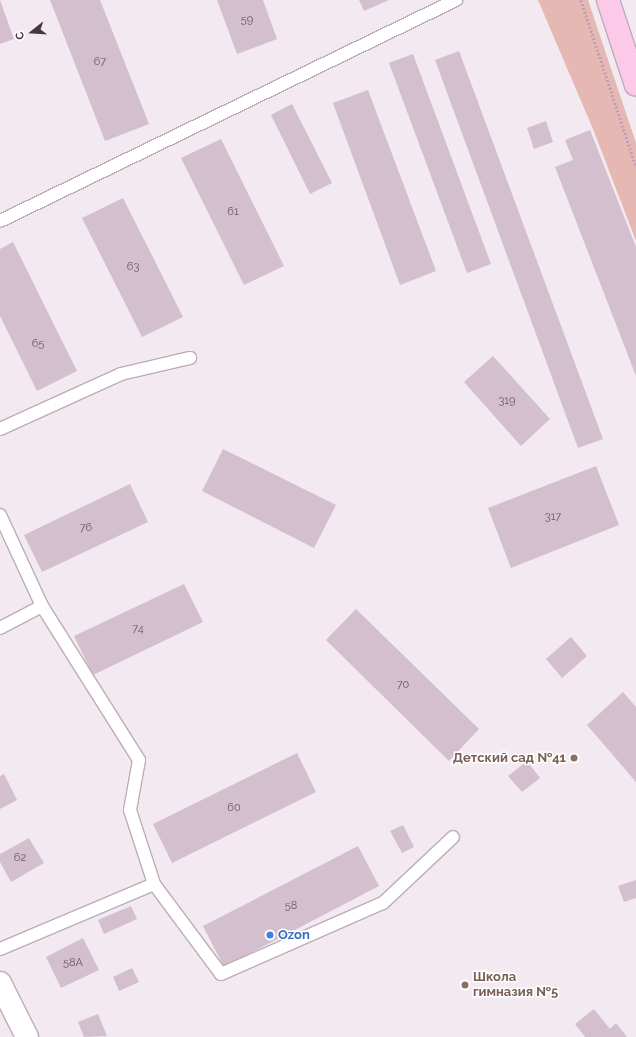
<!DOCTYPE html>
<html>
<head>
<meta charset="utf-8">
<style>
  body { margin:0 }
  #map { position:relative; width:636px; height:1037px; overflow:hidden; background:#f3e9f0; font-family:Raleway,sans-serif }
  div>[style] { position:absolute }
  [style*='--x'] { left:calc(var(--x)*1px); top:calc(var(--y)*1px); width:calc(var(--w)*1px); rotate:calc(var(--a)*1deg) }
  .green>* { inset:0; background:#e5b8b4 }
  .building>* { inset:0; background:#d4bfcf }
  .path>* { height:2.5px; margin-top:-1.25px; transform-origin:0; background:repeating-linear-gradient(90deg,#bf9eb6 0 2px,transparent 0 4px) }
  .roads { filter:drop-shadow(1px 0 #beacb9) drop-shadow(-1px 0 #beacb9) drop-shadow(0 1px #beacb9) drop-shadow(0 -1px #beacb9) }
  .service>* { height:12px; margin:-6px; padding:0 6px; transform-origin:6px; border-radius:6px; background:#fff }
  .tertiary>* { height:22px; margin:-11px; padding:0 11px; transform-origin:11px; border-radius:11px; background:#fff }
  .secondary>* { height:22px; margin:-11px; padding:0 11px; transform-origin:11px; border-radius:11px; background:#fccae8 }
  .dots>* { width:11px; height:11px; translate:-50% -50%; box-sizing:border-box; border:2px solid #fff; border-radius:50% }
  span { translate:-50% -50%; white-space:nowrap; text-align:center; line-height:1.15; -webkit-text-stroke:3px #fff; paint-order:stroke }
  .number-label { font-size:11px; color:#6a5966 }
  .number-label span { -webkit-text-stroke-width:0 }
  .education-label { font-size:13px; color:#785e54; font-weight:700 }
  .right { translate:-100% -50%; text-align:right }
  .left { translate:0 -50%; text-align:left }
  .shop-label { font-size:13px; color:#366cbe; font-weight:700 }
  .north { position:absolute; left:12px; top:12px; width:40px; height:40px; -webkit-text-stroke:3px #fff; paint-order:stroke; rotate:253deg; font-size:11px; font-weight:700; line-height:16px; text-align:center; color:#473743 }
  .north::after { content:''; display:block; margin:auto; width:14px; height:18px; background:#473743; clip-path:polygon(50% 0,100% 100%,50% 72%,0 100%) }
</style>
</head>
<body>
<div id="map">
  <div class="green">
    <i style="clip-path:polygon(538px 0,588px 0,636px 143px,636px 241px,593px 129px)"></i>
  </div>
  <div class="building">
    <i style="clip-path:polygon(0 0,14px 39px,0 44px)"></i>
    <i style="clip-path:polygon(50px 0,100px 0,149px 124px,105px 141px)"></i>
    <i style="clip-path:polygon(217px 0,263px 0,277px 39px,237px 54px)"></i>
    <i style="clip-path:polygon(359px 0,389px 0,364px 11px)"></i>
    <i style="clip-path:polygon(459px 51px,603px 439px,578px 448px,435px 60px)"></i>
    <i style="clip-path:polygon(413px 54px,491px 264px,467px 273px,389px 63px)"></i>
    <i style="clip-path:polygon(368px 90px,436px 271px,400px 285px,333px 103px)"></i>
    <i style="clip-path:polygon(292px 104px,332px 183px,310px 194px,271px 115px)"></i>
    <i style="clip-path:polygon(546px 121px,553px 142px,534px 149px,527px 128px)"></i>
    <i style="clip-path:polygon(590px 130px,636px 247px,636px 376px,555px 167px,573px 160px,565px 140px)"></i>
    <i style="clip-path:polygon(221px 139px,284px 266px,244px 285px,181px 158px)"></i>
    <i style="clip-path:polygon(123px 198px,183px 317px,142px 337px,82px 218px)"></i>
    <i style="clip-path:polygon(13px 242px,77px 371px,37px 391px,0 316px,0 249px)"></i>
    <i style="clip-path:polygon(493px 356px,550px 419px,521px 446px,464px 382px)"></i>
    <i style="clip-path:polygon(223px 449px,336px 505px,314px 548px,202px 491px)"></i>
    <i style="clip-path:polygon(596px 466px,619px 525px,511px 568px,488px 508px)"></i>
    <i style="clip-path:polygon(130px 484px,148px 522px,42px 572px,24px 535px)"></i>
    <i style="clip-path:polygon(184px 584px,203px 622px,93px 675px,74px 636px)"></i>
    <i style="clip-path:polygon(356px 609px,479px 729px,449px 761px,326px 640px)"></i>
    <i style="clip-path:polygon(571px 637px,587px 656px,562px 678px,546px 659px)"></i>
    <i style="clip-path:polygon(623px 692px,636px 707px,636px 782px,587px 725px)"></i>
    <i style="clip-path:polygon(297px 753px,316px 792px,172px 863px,153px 824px)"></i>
    <i style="clip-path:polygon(527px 761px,540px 778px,522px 792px,508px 776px)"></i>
    <i style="clip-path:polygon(4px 774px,17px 800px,0 809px,0 776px)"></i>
    <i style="clip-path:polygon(403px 825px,414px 847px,402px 853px,390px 831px)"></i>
    <i style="clip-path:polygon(29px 838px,44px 863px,11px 882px,0 862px,0 854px)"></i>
    <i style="clip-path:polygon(358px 846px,379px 886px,224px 967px,203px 926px)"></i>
    <i style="clip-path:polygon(636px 880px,636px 898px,624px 902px,618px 886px)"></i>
    <i style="clip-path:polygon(131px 906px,137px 919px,104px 934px,98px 920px)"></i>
    <i style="clip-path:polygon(83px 938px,99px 970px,61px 988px,46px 957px)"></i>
    <i style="clip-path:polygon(132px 968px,139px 982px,119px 991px,113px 977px)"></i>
    <i style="clip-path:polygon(594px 1009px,610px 1029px,616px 1023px,627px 1037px,585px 1037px,575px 1024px)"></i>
    <i style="clip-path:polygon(98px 1014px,107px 1036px,84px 1037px,78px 1022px)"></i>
  </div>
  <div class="path">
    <i style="--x:581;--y:0;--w:175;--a:71.7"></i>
  </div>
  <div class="roads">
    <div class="service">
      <i style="--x:0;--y:221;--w:507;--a:-25.86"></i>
      <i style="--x:0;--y:429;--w:133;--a:-24.4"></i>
      <i style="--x:121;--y:374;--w:71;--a:-13.1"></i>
      <i style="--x:0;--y:515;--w:100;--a:65.2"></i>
      <i style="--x:42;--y:606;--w:182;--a:57.8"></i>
      <i style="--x:139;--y:760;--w:51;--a:100.2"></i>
      <i style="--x:130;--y:810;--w:78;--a:72"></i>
      <i style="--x:154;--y:884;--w:167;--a:157.1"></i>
      <i style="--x:0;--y:628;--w:47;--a:-27.6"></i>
      <i style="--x:154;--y:884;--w:112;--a:53.3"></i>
      <i style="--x:221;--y:974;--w:177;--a:-23.7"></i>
      <i style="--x:383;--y:903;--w:96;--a:-43.3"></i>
    </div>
    <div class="tertiary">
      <i style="--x:0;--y:983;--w:60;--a:63.4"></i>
    </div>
    <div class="secondary">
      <i style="--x:608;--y:0;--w:89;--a:71.8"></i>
    </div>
  </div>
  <div class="dots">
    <i style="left:574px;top:758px;background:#8d6e63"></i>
    <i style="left:270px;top:935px;background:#3f7fe0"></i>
    <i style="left:465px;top:985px;background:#8d6e63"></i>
  </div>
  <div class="number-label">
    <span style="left:247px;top:20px">59</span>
    <span style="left:100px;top:62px">67</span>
    <span style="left:233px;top:212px">61</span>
    <span style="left:133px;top:267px">63</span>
    <span style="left:38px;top:344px">65</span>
    <span style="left:507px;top:401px">319</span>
    <span style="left:553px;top:517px">317</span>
    <span style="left:86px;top:528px">76</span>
    <span style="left:138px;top:629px">74</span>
    <span style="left:403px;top:685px">70</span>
    <span style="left:234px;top:808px">60</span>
    <span style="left:20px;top:858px">62</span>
    <span style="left:291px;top:906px">58</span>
    <span style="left:73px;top:963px">58А</span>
  </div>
  <div class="education-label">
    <span class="right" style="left:566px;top:758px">Детский сад №41</span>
    <span class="left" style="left:473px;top:985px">Школа<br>гимназия №5</span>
  </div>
  <div class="shop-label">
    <span class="left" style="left:278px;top:935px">Ozon</span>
  </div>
  <div class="north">С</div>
</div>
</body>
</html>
